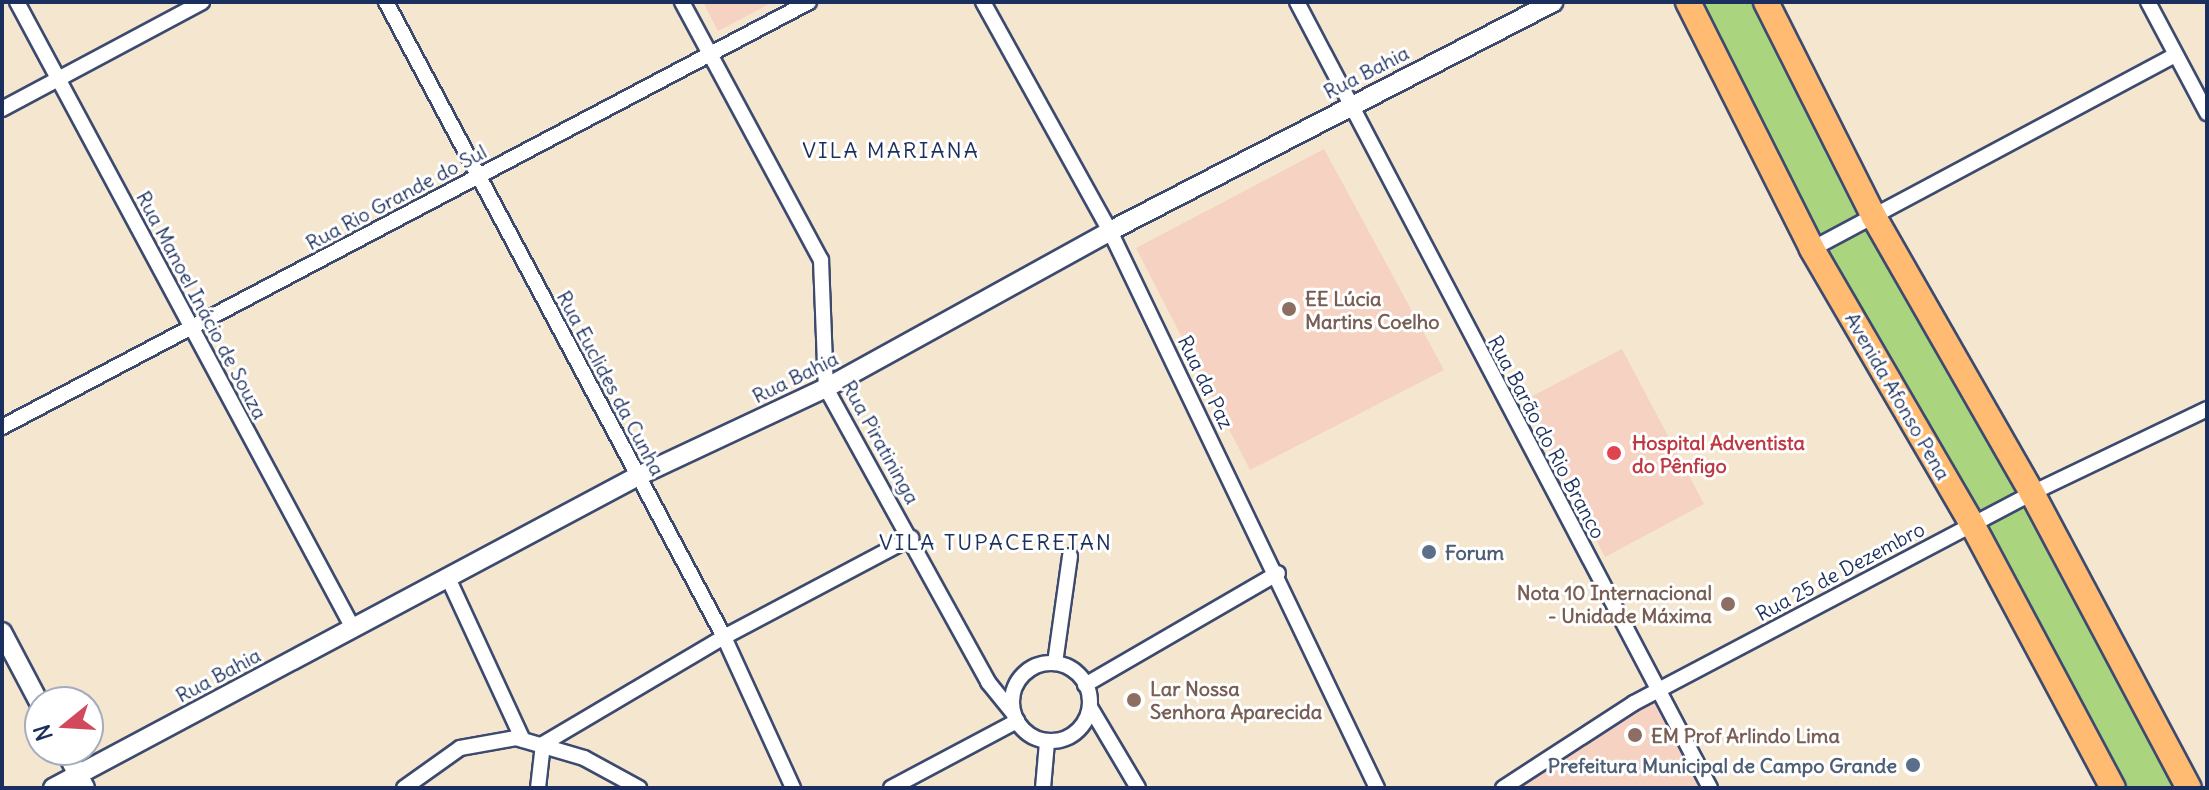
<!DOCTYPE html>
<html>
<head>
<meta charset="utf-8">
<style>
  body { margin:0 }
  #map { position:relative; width:2209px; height:790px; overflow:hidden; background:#f5e6cf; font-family:Delius,sans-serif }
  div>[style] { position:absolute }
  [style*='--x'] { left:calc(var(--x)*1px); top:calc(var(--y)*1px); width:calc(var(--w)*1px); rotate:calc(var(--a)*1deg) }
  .built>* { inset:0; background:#f5d2c2 }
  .green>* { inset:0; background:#abd47f }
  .roads { filter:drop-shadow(2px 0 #3c4a6f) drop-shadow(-2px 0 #3c4a6f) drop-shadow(0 2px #3c4a6f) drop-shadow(0 -2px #3c4a6f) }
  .minor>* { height:14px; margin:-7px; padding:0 7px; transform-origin:7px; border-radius:7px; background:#fff }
  .minor>.ring { margin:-7px; padding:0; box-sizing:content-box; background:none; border:14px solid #fff; border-radius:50% }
  .tertiary>* { height:18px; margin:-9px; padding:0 9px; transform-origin:9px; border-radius:9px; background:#fff }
  .primary>* { height:24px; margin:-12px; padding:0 12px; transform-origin:12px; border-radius:12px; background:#ffbb71 }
  .dots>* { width:22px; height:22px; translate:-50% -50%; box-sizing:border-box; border:4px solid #fff; border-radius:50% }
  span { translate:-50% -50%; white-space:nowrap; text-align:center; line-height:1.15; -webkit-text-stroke:6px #fff; paint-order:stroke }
  .street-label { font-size:20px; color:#1b2f5e }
  .education-label { font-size:20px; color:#785e54; font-weight:700 }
  .left { translate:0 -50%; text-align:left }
  .right { translate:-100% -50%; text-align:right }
  .health-label { font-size:20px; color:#be3a42; font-weight:700 }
  .service-label { font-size:20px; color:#4e5e75; font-weight:700 }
  .neighbourhood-label { font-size:22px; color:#1b2f5e; letter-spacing:2px }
  .frame { position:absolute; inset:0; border:4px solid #1b2f5e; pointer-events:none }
  .north { position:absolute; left:24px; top:686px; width:80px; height:80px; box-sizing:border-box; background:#fff; border:2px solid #a4acbf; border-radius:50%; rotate:252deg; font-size:22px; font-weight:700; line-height:32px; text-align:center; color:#1b2f5e }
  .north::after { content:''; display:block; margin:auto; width:28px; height:36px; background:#d1495b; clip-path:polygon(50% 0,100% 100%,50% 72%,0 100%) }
</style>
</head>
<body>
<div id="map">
  <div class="built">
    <i style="clip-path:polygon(703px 2px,773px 2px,718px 31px)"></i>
    <i style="clip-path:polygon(1324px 149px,1444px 370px,1250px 470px,1136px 248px)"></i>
    <i style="clip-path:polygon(1622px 349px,1704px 504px,1605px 557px,1523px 401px)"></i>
    <i style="clip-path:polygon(1658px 690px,1710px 788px,1521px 788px,1518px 781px)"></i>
  </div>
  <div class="green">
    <i style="clip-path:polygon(1688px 2px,1766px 2px,2189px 788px,2114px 788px)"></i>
  </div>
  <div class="roads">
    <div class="minor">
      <i style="--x:17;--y:2;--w:710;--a:61.78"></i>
      <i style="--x:386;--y:2;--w:719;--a:61.97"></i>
      <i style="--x:724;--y:637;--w:166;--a:65.4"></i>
      <i style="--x:682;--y:2;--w:293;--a:61.7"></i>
      <i style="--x:821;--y:260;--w:128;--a:87.8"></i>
      <i style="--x:826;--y:388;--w:336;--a:61.1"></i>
      <i style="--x:988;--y:682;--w:40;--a:51"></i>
      <i style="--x:983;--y:2;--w:262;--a:61"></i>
      <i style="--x:1110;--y:231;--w:618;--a:64.39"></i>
      <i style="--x:1297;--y:2;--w:888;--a:62.28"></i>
      <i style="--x:2148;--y:2;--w:126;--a:62"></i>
      <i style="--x:2;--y:109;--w:227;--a:-28.1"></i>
      <i style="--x:1812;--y:249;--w:412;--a:-28.1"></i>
      <i style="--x:2;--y:427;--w:912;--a:-27.77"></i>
      <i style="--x:449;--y:580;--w:176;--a:65.2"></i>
      <i class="ring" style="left:1012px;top:663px;width:64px;height:64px"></i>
      <i style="--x:1055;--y:663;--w:108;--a:-82"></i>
      <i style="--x:1085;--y:685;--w:223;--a:-30.1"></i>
      <i style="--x:1090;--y:707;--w:94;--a:59.3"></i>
      <i style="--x:404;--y:788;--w:69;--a:-35.5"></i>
      <i style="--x:460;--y:748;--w:57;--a:-10.1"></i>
      <i style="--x:516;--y:738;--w:71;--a:16.4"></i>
      <i style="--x:584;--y:758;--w:63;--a:28.6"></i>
      <i style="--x:538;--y:788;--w:44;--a:-83.5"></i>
      <i style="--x:543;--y:744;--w:210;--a:-30.6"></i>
      <i style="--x:724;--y:637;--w:212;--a:-27.9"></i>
      <i style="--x:891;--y:788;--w:143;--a:-28"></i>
      <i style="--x:1043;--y:788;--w:46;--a:-85"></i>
      <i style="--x:1503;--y:788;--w:156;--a:-33"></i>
      <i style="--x:1634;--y:703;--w:450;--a:-27.8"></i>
      <i style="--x:2032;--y:493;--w:194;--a:-25.6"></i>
    </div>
    <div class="tertiary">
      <i style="--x:2;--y:632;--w:81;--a:62.2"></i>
      <i style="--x:65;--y:750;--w:43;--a:62.2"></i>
      <i style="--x:53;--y:788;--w:663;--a:-28.07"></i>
      <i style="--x:638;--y:476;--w:208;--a:-25.1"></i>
      <i style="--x:826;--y:388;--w:325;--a:-28.9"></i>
      <i style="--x:1110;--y:231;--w:499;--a:-27.3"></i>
    </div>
    <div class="primary">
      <i style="--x:1688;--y:2;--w:276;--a:63.3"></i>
      <i style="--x:1812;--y:249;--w:318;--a:59.8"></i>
      <i style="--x:1972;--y:524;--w:299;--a:61.9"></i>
      <i style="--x:1766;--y:2;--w:241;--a:63.3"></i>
      <i style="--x:1874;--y:217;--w:318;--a:60.2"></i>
      <i style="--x:2032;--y:493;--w:334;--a:62"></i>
    </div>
  </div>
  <div class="dots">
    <i style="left:1289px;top:309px;background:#8d6e63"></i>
    <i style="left:1614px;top:453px;background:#e0444e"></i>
    <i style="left:1429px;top:552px;background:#5c6f8a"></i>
    <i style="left:1728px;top:604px;background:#8d6e63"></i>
    <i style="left:1134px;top:700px;background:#8d6e63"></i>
    <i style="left:1635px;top:735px;background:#8d6e63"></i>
    <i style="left:1913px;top:765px;background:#5c6f8a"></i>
  </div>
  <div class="street-label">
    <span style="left:1366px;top:72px;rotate:-27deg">Rua Bahia</span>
    <span style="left:396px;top:197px;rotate:-28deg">Rua Rio Grande do Sul</span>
    <span style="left:202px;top:305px;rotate:62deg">Rua Manoel Inácio de Souza</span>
    <span style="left:795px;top:377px;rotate:-26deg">Rua Bahia</span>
    <span style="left:1206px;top:382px;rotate:64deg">Rua da Paz</span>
    <span style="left:611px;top:383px;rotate:62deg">Rua Euclides da Cunha</span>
    <span style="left:1898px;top:396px;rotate:60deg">Avenida Afonso Pena</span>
    <span style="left:1547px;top:437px;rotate:62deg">Rua Barão do Rio Branco</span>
    <span style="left:881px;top:442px;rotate:61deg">Rua Piratininga</span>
    <span style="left:1840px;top:571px;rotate:-28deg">Rua 25 de Dezembro</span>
    <span style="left:218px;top:675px;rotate:-28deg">Rua Bahia</span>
  </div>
  <div class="education-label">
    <span class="left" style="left:1305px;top:310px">EE Lúcia<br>Martins Coelho</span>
    <span class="right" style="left:1712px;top:604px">Nota 10 Internacional<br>- Unidade Máxima</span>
    <span class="left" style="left:1150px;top:700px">Lar Nossa<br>Senhora Aparecida</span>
    <span class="left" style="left:1651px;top:735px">EM Prof Arlindo Lima</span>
  </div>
  <div class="health-label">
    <span class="left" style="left:1632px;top:454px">Hospital Adventista<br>do Pênfigo</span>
  </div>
  <div class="service-label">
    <span class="left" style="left:1445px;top:552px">Forum</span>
    <span class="right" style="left:1897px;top:765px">Prefeitura Municipal de Campo Grande</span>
  </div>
  <div class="neighbourhood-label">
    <span style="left:891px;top:151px">VILA MARIANA</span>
    <span style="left:996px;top:543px">VILA TUPACERETAN</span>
  </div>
  <div class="frame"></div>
  <div class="north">N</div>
</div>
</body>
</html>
